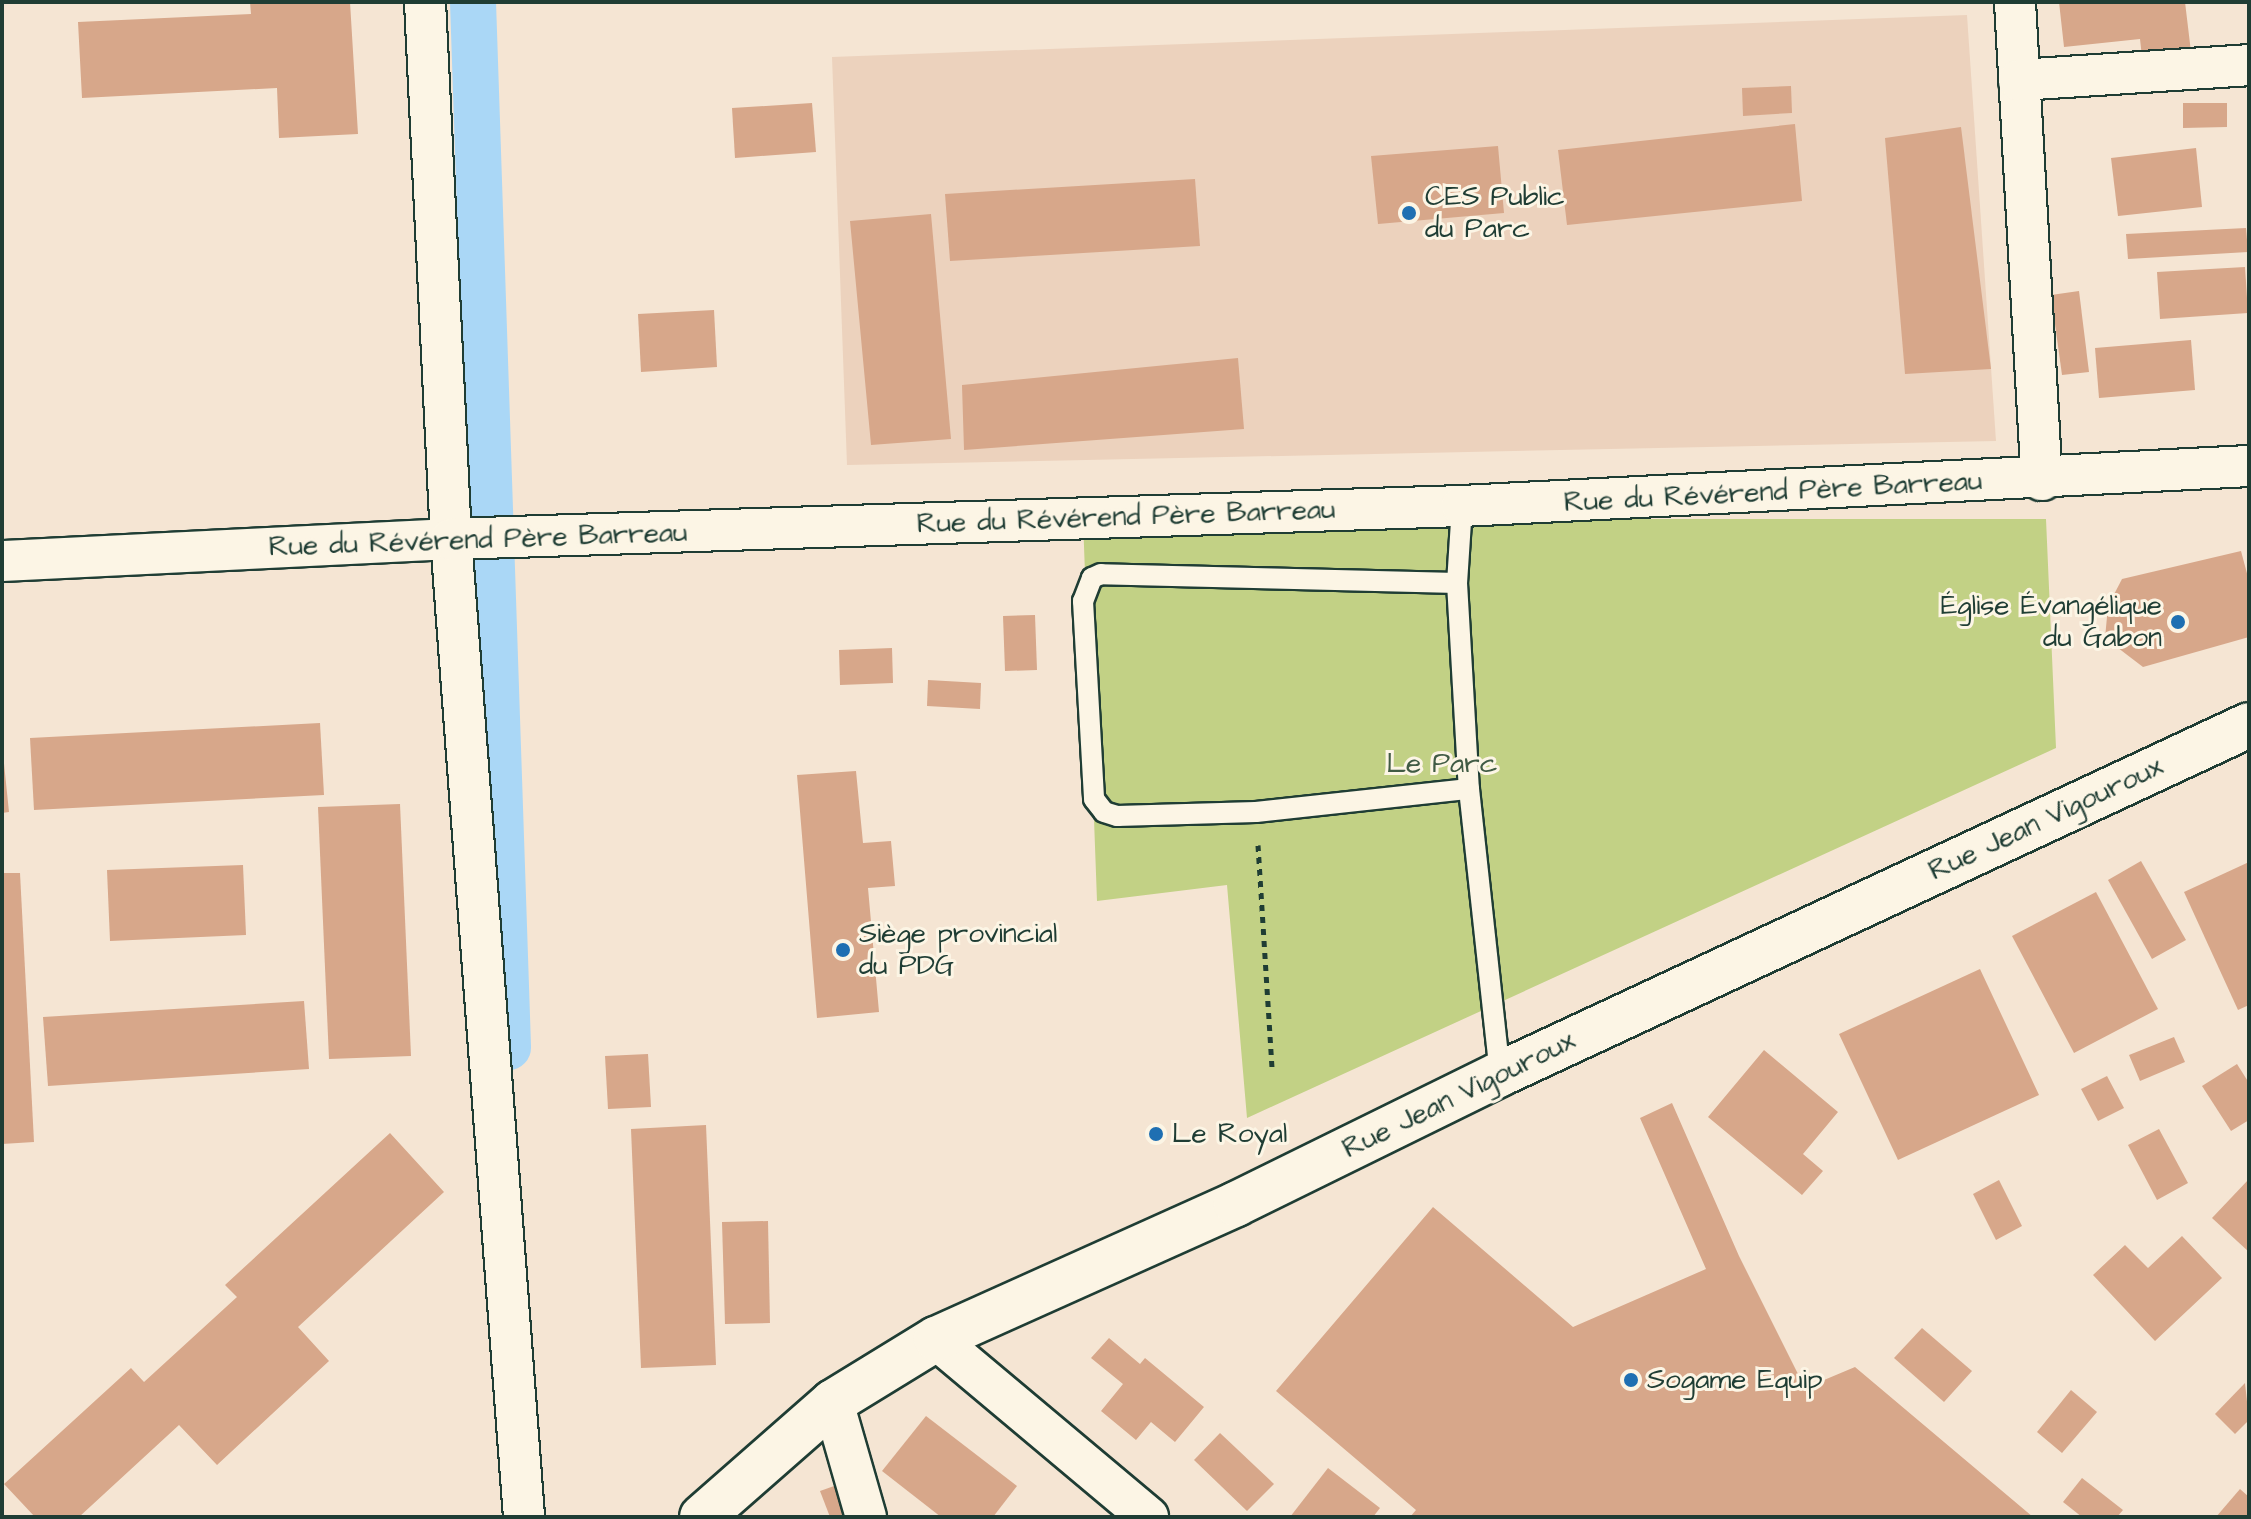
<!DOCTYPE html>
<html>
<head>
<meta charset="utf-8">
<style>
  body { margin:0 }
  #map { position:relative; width:2251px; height:1519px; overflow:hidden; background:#f5e5d3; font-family:"Architects Daughter",sans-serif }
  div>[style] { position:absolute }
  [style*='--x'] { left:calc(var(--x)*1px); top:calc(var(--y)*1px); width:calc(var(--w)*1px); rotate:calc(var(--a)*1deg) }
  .built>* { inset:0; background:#ecd2bd }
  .green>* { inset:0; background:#c2d185 }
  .canal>* { height:46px; margin:-23px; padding:0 23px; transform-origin:23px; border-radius:23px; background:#aad7f6 }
  .building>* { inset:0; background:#d7a78a }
  .path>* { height:5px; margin-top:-2.5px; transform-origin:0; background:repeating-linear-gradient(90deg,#1f3d34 0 6px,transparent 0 12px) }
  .roads { filter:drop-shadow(2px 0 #1f3d34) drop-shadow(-2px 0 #1f3d34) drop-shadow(0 2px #1f3d34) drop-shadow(0 -2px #1f3d34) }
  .lane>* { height:20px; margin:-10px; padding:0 10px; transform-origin:10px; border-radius:10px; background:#fcf5e5 }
  .street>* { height:40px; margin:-20px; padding:0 20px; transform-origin:20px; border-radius:20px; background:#fcf5e5 }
  .secondary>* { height:44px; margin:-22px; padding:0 22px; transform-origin:22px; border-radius:22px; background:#fcf5e5 }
  .dots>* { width:22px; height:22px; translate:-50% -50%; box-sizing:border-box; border:4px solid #fcf5e5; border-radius:50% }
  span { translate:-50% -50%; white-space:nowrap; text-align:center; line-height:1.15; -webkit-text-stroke:6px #fcf5e5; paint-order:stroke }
  .poi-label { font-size:28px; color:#1f3d34 }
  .left { translate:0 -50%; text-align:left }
  .right { translate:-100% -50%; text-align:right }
  .street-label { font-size:28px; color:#1f3d34 }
  .park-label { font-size:28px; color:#405b44 }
  .frame { position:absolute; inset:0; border:4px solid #1f3d34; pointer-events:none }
</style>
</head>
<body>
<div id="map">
  <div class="built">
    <i style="clip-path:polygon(1967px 15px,1996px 441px,847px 465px,832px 57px)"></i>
  </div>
  <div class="green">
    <i style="clip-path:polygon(1083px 519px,2046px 519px,2056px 748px,1247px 1118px,1227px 885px,1097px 901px)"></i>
  </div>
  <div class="canal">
    <i style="--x:473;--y:2;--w:1046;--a:88.08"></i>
  </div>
  <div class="building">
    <i style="clip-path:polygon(250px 2px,350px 2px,358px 134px,279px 138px,277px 88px,82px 98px,78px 22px,251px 14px)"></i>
    <i style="clip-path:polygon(2059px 2px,2185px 2px,2191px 52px,2142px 57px,2140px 39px,2064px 47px)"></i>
    <i style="clip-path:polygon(1791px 86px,1792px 113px,1743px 116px,1742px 88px)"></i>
    <i style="clip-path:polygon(812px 103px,816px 152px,735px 158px,732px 108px)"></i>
    <i style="clip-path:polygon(2183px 103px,2227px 103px,2227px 127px,2183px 128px)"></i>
    <i style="clip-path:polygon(1795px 124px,1802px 201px,1567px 225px,1558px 150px)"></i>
    <i style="clip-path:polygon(1961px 127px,1991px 369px,1905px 374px,1885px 138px)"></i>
    <i style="clip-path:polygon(1498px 146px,1504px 213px,1378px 224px,1371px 156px)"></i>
    <i style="clip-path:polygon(2196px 148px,2202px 207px,2118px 216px,2111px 158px)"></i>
    <i style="clip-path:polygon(1195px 179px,1200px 246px,950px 261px,945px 194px)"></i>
    <i style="clip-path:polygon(931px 214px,951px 439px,871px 445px,850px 221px)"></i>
    <i style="clip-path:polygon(2246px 228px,2248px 252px,2128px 259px,2126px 234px)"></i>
    <i style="clip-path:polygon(2245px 267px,2248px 313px,2160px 319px,2157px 272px)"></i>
    <i style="clip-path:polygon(2079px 291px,2089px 372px,2062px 375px,2051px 295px)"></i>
    <i style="clip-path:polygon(714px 310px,717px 367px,641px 372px,638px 314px)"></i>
    <i style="clip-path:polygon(2191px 340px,2195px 390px,2099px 398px,2095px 348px)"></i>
    <i style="clip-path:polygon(1238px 358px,1244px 429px,964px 450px,962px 385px)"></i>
    <i style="clip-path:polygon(2241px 551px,2249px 581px,2249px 637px,2143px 667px,2105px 638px,2108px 606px,2122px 579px)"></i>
    <i style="clip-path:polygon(1035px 615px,1037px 670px,1005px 671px,1003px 616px)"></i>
    <i style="clip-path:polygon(892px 648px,893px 683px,840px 685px,839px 650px)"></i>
    <i style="clip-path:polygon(928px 680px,981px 683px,980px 709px,927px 706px)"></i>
    <i style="clip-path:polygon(320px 723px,324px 795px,34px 810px,30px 738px)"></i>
    <i style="clip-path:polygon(2px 744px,9px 812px,2px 813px)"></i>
    <i style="clip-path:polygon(856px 771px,863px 843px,891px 841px,895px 886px,868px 888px,879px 1012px,817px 1018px,797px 775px)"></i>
    <i style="clip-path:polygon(400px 804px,411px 1056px,329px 1059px,318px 807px)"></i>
    <i style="clip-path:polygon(2141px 861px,2186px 940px,2152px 959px,2108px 880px)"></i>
    <i style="clip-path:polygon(2249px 862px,2249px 1005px,2238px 1010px,2184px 892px)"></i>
    <i style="clip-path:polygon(243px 865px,246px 935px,110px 941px,107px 870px)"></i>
    <i style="clip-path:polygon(2px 873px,20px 873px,34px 1142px,2px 1144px)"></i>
    <i style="clip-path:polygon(2096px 892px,2158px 1009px,2074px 1053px,2012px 936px)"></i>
    <i style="clip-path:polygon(1980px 969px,2039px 1095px,1898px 1160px,1839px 1034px)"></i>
    <i style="clip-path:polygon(304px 1001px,309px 1069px,48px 1086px,43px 1017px)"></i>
    <i style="clip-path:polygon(2174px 1037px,2185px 1062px,2140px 1081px,2129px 1055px)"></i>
    <i style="clip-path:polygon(1764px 1050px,1838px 1112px,1803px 1154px,1823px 1171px,1802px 1195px,1708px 1117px)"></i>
    <i style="clip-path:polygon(648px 1054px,651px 1107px,608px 1109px,605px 1056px)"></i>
    <i style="clip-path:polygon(2237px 1064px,2249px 1083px,2249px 1120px,2231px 1131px,2202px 1086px)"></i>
    <i style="clip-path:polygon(2107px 1076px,2124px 1108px,2098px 1121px,2081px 1089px)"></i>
    <i style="clip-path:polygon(1672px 1103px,1739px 1256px,1805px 1388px,1855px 1367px,2033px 1517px,1410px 1517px,1416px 1510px,1276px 1391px,1433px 1207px,1573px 1327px,1706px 1269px,1640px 1118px)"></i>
    <i style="clip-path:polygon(706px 1125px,716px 1365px,641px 1368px,631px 1129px)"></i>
    <i style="clip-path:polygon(2159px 1129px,2188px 1183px,2157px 1200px,2128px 1145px)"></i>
    <i style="clip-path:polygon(390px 1133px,444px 1192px,298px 1327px,329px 1361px,217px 1465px,179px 1425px,79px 1517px,35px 1517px,4px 1484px,131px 1368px,144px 1382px,237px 1297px,225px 1285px)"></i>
    <i style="clip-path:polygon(2249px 1179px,2249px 1252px,2212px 1218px)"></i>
    <i style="clip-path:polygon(1999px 1180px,2022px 1226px,1996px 1240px,1973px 1194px)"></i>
    <i style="clip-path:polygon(768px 1221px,770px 1323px,725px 1324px,722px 1222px)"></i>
    <i style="clip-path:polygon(2182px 1236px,2222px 1278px,2155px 1341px,2093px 1275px,2125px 1245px,2148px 1268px)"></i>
    <i style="clip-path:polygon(1922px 1328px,1972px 1371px,1944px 1402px,1894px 1358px)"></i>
    <i style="clip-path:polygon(1109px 1338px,1140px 1364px,1145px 1358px,1204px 1407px,1175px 1442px,1151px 1422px,1136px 1440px,1101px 1411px,1123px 1384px,1091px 1358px)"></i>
    <i style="clip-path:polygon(2245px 1383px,2249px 1420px,2235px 1434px,2215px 1414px)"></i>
    <i style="clip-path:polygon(2071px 1390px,2097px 1412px,2062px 1453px,2037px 1432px)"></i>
    <i style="clip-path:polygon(926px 1416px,1017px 1486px,993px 1517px,941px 1517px,882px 1471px)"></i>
    <i style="clip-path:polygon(1220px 1433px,1274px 1484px,1247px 1511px,1194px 1460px)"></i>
    <i style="clip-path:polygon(1328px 1468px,1380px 1508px,1373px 1517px,1290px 1517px)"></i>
    <i style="clip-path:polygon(2082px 1478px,2123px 1510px,2117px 1517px,2082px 1517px,2063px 1502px)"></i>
    <i style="clip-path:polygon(837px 1485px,849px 1517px,830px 1517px,820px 1491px)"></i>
    <i style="clip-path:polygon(2240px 1489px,2249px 1497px,2249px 1517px,2216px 1517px)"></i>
  </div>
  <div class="path">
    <i style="--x:1258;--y:845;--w:224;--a:86.4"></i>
  </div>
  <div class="roads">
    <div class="lane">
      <i style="--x:1462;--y:506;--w:77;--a:93.7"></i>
      <i style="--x:1457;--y:583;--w:206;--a:86.7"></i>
      <i style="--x:1469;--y:789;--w:287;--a:83.8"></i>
      <i style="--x:1457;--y:583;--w:356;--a:-178.6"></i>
      <i style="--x:1101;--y:574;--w:10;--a:156"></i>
      <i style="--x:1092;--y:578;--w:25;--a:111"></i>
      <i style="--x:1083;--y:601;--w:198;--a:86.8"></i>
      <i style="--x:1094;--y:799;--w:16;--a:52"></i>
      <i style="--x:1104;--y:812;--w:14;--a:17"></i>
      <i style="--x:1117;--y:816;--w:139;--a:-1.6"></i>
      <i style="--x:1256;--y:812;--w:214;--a:-6.2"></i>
    </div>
    <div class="street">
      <i style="--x:425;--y:2;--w:538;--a:87.23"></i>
      <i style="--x:451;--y:539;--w:981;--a:85.73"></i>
      <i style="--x:2015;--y:2;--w:479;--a:86.8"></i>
      <i style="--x:2019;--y:80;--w:230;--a:-3.7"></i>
      <i style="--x:2;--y:561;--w:450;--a:-2.8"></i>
      <i style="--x:451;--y:539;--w:1012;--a:-1.87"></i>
      <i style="--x:1462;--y:506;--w:788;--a:-2.91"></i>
      <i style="--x:936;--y:1339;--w:277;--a:40"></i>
      <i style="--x:833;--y:1402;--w:120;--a:74"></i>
    </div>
    <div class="secondary">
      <i style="--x:702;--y:1517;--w:174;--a:-41.3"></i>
      <i style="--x:833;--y:1402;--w:121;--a:-31.5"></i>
      <i style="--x:936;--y:1339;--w:329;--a:-24.2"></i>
      <i style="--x:1236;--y:1204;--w:294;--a:-26.2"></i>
      <i style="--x:1500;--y:1074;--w:826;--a:-24.98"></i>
    </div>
  </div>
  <div class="dots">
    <i style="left:1409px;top:213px;background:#1f6fb2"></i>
    <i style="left:2178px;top:622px;background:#1f6fb2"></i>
    <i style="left:843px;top:950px;background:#1f6fb2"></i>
    <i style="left:1156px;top:1134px;background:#1f6fb2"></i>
    <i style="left:1631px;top:1380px;background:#1f6fb2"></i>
  </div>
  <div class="poi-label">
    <span class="left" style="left:1425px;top:213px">CES Public<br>du Parc</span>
    <span class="right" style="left:2162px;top:622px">Église Évangélique<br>du Gabon</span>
    <span class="left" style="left:859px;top:950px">Siège provincial<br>du PDG</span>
    <span class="left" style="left:1172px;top:1134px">Le Royal</span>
    <span class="left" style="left:1647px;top:1380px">Sogame Equip</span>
  </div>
  <div class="street-label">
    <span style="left:1773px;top:492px;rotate:-3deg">Rue du Révérend Père Barreau</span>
    <span style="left:1126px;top:517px;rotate:-2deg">Rue du Révérend Père Barreau</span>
    <span style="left:478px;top:540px;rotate:-2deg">Rue du Révérend Père Barreau</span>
    <span style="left:2046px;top:819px;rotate:-25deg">Rue Jean Vigouroux</span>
    <span style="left:1459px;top:1095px;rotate:-26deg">Rue Jean Vigouroux</span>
  </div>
  <div class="park-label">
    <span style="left:1442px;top:764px">Le Parc</span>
  </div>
  <div class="frame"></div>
</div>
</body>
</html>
